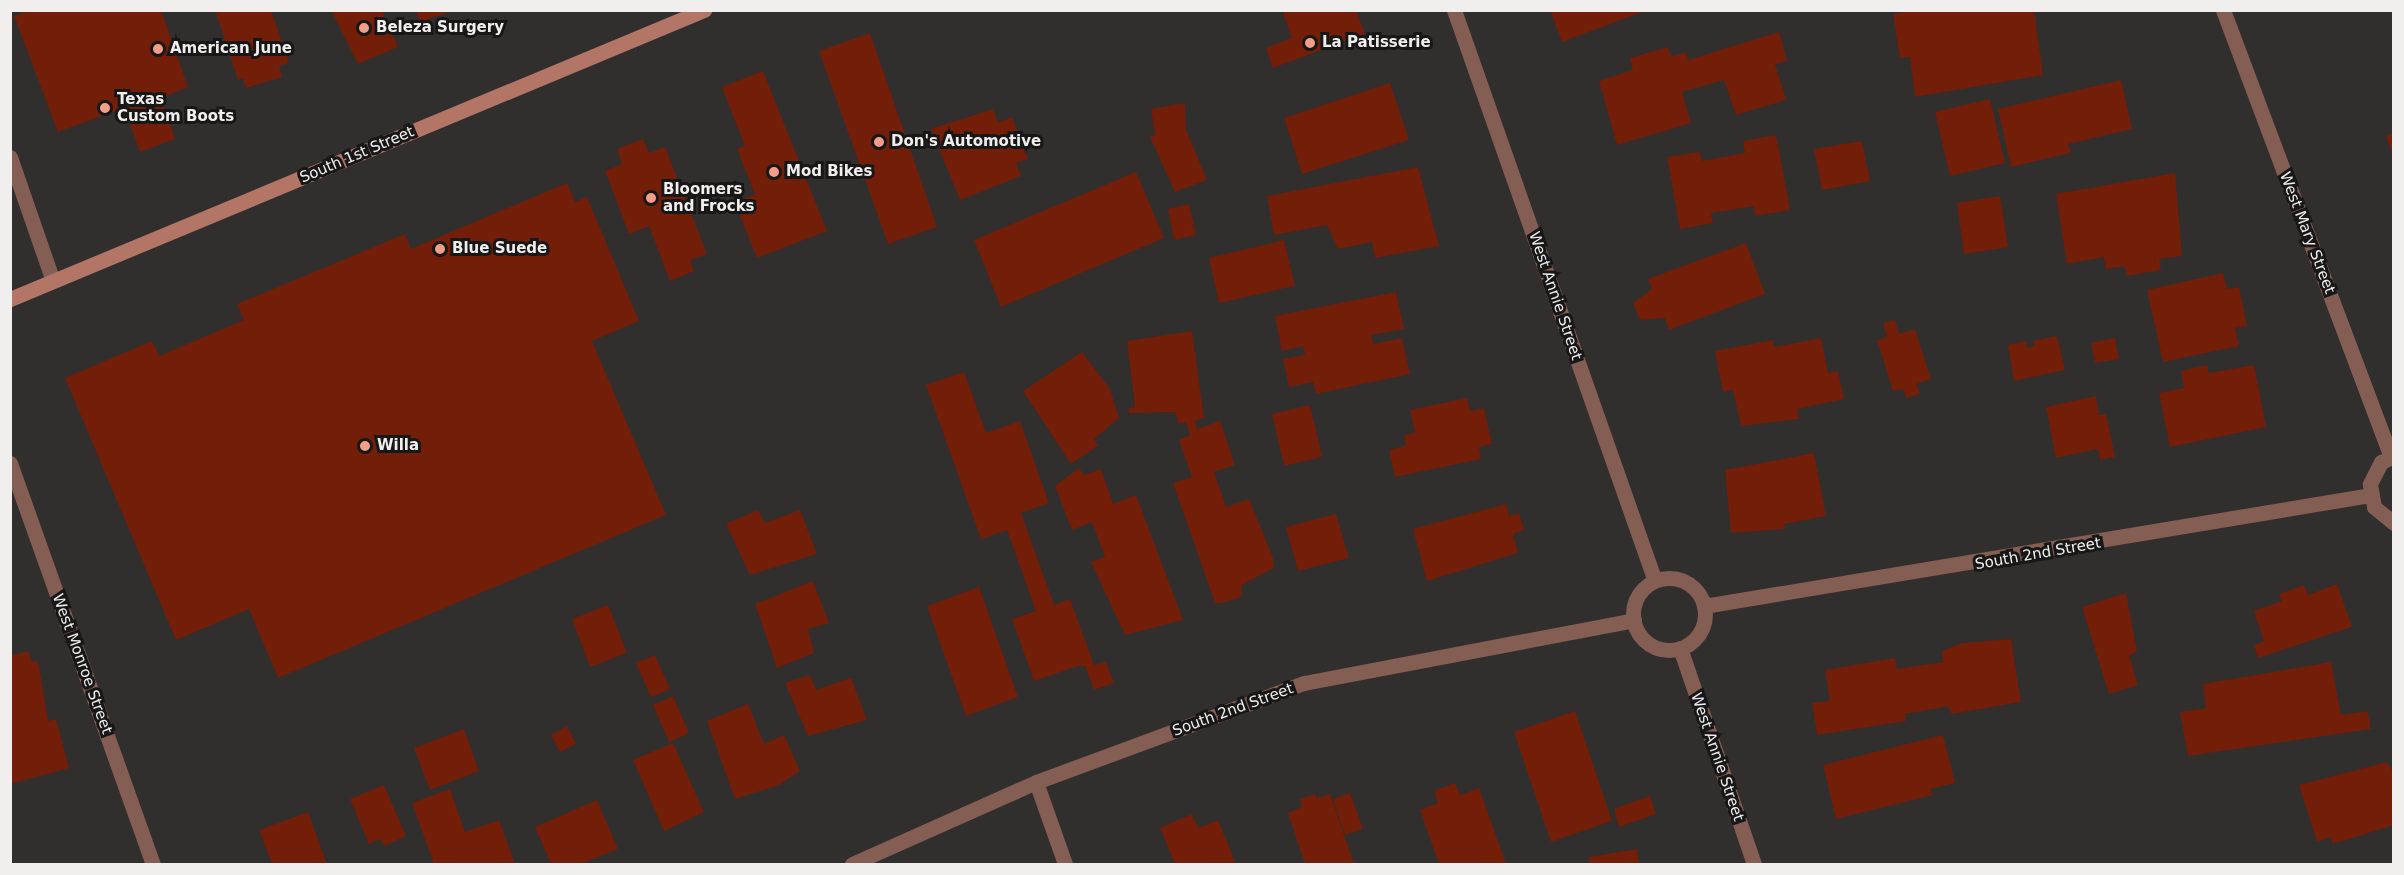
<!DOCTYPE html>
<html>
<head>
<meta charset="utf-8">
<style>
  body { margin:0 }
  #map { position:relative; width:2404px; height:875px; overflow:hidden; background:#312e2e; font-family:"DejaVu Sans",sans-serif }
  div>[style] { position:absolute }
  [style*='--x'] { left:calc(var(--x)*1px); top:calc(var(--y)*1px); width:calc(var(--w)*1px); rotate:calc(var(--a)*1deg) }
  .building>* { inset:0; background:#721e09 }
  .minor>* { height:15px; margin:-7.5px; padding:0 7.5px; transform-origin:7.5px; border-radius:7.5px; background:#845d53 }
  .tertiary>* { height:15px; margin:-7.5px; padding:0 7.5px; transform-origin:7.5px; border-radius:7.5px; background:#845d53 }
  .tertiary>.ring { margin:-7.5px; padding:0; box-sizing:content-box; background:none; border:15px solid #845d53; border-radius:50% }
  .secondary>* { height:15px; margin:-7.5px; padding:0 7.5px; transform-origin:7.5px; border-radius:7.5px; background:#b37566 }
  .dots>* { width:16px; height:16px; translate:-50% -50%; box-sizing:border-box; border:3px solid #181717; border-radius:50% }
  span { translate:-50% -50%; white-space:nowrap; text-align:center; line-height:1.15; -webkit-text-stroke:6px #181717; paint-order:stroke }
  .poi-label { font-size:15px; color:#f0efee; font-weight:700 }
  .left { translate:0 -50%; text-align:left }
  .street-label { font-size:15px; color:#f0efee }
  .frame { position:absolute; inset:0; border:12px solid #f0efee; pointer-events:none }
</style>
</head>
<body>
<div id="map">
  <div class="building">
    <i style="clip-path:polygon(30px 10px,161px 10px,188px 87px,161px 98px,175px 139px,140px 152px,124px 108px,58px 132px,14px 16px)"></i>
    <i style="clip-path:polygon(215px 10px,271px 10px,289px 63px,279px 66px,282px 77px,246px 88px,243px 78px,238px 80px)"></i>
    <i style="clip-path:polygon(331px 10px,382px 10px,398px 47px,358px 64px)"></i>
    <i style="clip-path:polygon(416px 10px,452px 10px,452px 11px,420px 22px)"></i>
    <i style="clip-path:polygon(1282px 10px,1356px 10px,1365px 34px,1273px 68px,1266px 48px,1292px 38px)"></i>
    <i style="clip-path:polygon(1550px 10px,1645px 10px,1645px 11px,1562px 42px)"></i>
    <i style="clip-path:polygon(1918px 10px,2034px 10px,2043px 75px,1915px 97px,1910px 57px,1900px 58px,1893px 14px)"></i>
    <i style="clip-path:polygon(1779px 32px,1787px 61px,1775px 64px,1786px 100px,1736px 115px,1724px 80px,1682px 92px,1691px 123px,1617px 145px,1599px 81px,1633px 70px,1630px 58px,1668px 47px,1671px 57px,1686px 52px,1688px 60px)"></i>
    <i style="clip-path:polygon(870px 33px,937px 227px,888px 244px,819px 51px)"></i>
    <i style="clip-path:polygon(763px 71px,827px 231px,757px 258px,735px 203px,755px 194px,737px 149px,745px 146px,722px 87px)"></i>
    <i style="clip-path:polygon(2121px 80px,2132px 129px,2068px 144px,2071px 153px,2011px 167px,1998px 109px)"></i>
    <i style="clip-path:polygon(1390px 83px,1409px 140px,1302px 174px,1284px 118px)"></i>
    <i style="clip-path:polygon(1990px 99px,2005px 163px,1950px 176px,1935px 112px)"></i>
    <i style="clip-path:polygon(1185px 103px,1186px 130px,1207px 180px,1175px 192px,1150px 137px,1155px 135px,1151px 109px)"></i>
    <i style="clip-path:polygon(993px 109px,998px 123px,1012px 117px,1028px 159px,1016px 163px,1021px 176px,960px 200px,931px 129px)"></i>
    <i style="clip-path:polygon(2394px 133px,2394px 154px,2393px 155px,2386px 136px)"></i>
    <i style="clip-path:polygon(1776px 135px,1790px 210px,1755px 216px,1754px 206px,1711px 213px,1713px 223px,1680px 229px,1667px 157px,1700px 152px,1702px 161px,1745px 153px,1743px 141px)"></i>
    <i style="clip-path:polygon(643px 139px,649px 153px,665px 147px,707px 254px,690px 260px,694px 271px,670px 281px,649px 226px,629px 234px,605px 171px,622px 164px,617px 149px)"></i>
    <i style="clip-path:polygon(1862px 141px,1870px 181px,1822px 190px,1814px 149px)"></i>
    <i style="clip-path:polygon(1418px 167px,1439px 246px,1375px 258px,1372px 242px,1338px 249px,1327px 225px,1274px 235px,1267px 196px)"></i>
    <i style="clip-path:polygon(1136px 172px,1164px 238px,1001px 307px,974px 240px)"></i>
    <i style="clip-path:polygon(2175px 173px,2182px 256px,2159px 259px,2161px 270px,2127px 276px,2125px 266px,2106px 269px,2104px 257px,2067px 264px,2056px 194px)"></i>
    <i style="clip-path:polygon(567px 183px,575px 202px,587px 197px,639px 321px,592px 341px,666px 515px,278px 678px,249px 609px,176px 640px,65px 378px,152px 341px,159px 356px,244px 320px,237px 304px,405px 234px,411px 249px)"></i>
    <i style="clip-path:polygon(2000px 196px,2008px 247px,1964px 254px,1957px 203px)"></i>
    <i style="clip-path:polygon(1189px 204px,1196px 235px,1174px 240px,1168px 209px)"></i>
    <i style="clip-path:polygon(1284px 240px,1295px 286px,1219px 303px,1209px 258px)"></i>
    <i style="clip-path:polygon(1746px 243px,1765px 294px,1669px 330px,1665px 318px,1640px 320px,1633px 303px,1652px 289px,1648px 279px)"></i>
    <i style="clip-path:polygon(2223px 273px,2227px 289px,2239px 287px,2247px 326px,2235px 328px,2239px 346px,2163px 362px,2147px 290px)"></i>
    <i style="clip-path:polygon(1396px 292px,1404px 329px,1371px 335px,1373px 344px,1402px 338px,1410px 374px,1316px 394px,1313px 382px,1289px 387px,1283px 359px,1305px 355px,1303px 346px,1282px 351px,1275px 316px)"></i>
    <i style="clip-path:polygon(1895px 320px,1899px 334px,1915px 329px,1931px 379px,1916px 384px,1920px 394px,1906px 398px,1903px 389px,1893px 391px,1877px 340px,1887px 337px,1883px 323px)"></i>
    <i style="clip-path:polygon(1192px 331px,1204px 418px,1195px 421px,1197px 429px,1220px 421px,1235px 465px,1214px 472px,1226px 507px,1249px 499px,1273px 558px,1274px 568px,1242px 585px,1241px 597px,1222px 603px,1215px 603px,1173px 483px,1192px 477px,1179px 440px,1190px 435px,1186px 422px,1179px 424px,1175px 412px,1129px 413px,1128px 408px,1135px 407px,1127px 341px)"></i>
    <i style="clip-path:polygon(2057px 336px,2065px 370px,2014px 381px,2008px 345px,2026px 341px,2027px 348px,2034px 346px,2033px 341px)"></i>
    <i style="clip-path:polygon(1821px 338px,1828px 373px,1838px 371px,1844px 399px,1797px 409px,1799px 419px,1741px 426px,1733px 390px,1723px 392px,1715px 351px,1773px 340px,1774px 347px)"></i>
    <i style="clip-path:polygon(2115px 338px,2119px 359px,2095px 363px,2091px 343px)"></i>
    <i style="clip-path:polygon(1082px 352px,1110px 389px,1119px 418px,1094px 439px,1098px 446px,1071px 464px,1023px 391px)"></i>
    <i style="clip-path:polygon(2207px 365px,2209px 373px,2254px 365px,2266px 427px,2170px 447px,2159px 393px,2184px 388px,2181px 371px)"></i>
    <i style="clip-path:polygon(964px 372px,986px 433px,1020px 421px,1049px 503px,1021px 513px,1054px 605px,1070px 599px,1094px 665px,1106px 662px,1114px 683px,1094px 690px,1085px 666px,1078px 666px,1034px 681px,1012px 619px,1036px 611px,1007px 530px,981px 539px,926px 385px)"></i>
    <i style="clip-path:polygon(2096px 396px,2099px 415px,2106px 414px,2115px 457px,2100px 460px,2098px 449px,2056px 458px,2046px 407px)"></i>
    <i style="clip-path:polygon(1467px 398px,1470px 411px,1484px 408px,1492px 444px,1479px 447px,1481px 459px,1395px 477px,1389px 450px,1406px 446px,1404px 435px,1415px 433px,1410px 410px)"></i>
    <i style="clip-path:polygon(1310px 405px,1322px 457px,1284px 466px,1272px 414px)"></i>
    <i style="clip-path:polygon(1814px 453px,1826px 516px,1784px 524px,1785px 529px,1731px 533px,1725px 470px)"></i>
    <i style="clip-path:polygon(1079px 468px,1084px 475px,1101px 469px,1113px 504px,1136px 495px,1183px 620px,1125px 635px,1091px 562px,1105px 557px,1092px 522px,1072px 530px,1055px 486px)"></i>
    <i style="clip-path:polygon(1506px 504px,1509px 516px,1519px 513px,1524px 530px,1513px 534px,1518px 553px,1427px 581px,1413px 529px)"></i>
    <i style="clip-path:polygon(758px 510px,765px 523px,800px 510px,817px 554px,750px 575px,726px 524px)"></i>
    <i style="clip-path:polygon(1336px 514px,1349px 558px,1298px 571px,1286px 527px)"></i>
    <i style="clip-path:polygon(813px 581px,829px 623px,808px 629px,814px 653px,777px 668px,755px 604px)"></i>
    <i style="clip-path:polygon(2337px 584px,2352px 627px,2258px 658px,2254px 645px,2264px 641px,2254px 611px,2282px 601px,2279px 594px,2304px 585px,2308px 595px)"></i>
    <i style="clip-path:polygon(979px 587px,1018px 697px,966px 716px,927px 606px)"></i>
    <i style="clip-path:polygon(2126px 593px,2137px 652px,2129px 655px,2138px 685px,2109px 694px,2082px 607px)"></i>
    <i style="clip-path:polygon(608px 605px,627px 653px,590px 667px,572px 619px)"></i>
    <i style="clip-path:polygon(2011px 639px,2021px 702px,1951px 714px,1949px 706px,1905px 714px,1906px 721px,1817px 735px,1812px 703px,1830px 701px,1825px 670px,1895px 658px,1897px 669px,1943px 662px,1942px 651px,1962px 643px)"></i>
    <i style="clip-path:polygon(28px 651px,32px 662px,38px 661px,48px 721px,56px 719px,69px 768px,10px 784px,10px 656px)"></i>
    <i style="clip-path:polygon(655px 655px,670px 689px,651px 697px,636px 663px)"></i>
    <i style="clip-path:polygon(2331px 662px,2341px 715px,2368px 711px,2371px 729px,2188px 756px,2180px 712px,2206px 708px,2203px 684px)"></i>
    <i style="clip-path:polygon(810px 675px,816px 690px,851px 678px,867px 720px,808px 736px,785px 683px)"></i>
    <i style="clip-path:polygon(673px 696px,689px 733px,669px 742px,653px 705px)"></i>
    <i style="clip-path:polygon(748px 704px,764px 744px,784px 735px,800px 771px,779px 785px,735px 799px,707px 721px)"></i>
    <i style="clip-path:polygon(1575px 711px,1612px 821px,1551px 842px,1514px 732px)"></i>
    <i style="clip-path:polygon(567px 726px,576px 744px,560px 752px,551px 735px)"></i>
    <i style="clip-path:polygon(464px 729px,479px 771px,430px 790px,414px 748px)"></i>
    <i style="clip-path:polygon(1943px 735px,1955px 783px,1930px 789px,1933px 795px,1836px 819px,1823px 765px)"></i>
    <i style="clip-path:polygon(673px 743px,704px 812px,664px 831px,633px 760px)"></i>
    <i style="clip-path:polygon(2387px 762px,2394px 774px,2394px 825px,2333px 844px,2331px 837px,2317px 842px,2299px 785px)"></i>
    <i style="clip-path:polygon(1455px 783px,1460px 795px,1479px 788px,1506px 864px,1439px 864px,1420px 810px,1438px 803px,1434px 791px)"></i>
    <i style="clip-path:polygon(384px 785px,406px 836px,384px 846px,381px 839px,369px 844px,350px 799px)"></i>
    <i style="clip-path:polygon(450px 789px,465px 832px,499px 820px,515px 864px,434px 864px,412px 803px)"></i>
    <i style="clip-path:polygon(1350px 793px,1363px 829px,1345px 835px,1333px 799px)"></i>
    <i style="clip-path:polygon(1315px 794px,1316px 798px,1330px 794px,1354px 864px,1305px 864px,1288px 813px,1302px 807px,1300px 799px)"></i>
    <i style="clip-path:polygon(1650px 796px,1656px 814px,1619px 827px,1614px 809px)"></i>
    <i style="clip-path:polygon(597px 800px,618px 849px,581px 864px,551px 864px,535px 827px)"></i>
    <i style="clip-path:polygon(308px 812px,327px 864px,272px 864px,259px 830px)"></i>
    <i style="clip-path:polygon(1192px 814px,1198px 828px,1218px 820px,1236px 864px,1175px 864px,1160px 828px)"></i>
    <i style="clip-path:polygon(1637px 849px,1639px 864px,1590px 864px,1589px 857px)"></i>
  </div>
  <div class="minor">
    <i style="--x:10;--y:157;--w:131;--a:70.9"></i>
    <i style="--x:10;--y:463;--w:426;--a:70.4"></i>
    <i style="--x:1704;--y:606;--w:675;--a:-9.46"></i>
    <i style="--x:1036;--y:782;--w:87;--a:70.5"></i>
    <i style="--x:852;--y:864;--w:201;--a:-24"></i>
    <i style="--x:1036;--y:782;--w:286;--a:-20.3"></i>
    <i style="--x:1304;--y:683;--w:336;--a:-10.8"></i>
  </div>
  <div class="tertiary">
    <i style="--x:1454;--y:10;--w:605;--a:70.61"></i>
    <i style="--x:2223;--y:10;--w:477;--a:69.4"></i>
    <i style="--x:2394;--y:456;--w:14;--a:155"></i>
    <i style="--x:2381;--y:462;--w:25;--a:117"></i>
    <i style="--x:2370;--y:484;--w:23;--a:80"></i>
    <i style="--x:2374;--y:507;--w:26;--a:39"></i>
    <i class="ring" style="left:1633px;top:578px;width:57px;height:57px"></i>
    <i style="--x:1680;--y:648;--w:228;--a:71.1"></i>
  </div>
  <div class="secondary">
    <i style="--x:10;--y:299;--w:752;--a:-22.61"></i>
  </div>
  <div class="dots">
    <i style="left:364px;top:28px;background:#f49e88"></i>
    <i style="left:1310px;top:43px;background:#f49e88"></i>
    <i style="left:158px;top:49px;background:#f49e88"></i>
    <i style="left:105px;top:108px;background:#f49e88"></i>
    <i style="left:879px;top:142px;background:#f49e88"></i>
    <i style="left:774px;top:172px;background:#f49e88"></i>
    <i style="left:651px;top:198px;background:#f49e88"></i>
    <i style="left:440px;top:249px;background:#f49e88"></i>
    <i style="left:365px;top:446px;background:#f49e88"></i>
  </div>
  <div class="poi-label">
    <span class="left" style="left:376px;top:28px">Beleza Surgery</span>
    <span class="left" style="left:1322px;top:43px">La Patisserie</span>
    <span class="left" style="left:170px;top:49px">American June</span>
    <span class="left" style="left:117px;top:108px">Texas<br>Custom Boots</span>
    <span class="left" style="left:891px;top:142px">Don's Automotive</span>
    <span class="left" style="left:786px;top:172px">Mod Bikes</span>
    <span class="left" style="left:663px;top:198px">Bloomers<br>and Frocks</span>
    <span class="left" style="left:452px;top:249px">Blue Suede</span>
    <span class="left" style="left:377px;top:446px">Willa</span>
  </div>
  <div class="street-label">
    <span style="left:357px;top:155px;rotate:-23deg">South 1st Street</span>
    <span style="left:2307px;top:233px;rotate:69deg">West Mary Street</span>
    <span style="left:1555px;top:296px;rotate:71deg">West Annie Street</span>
    <span style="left:2038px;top:554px;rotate:-10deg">South 2nd Street</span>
    <span style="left:82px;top:664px;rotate:70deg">West Monroe Street</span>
    <span style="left:1233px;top:710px;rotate:-20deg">South 2nd Street</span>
    <span style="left:1717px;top:757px;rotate:71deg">West Annie Street</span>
  </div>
  <div class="frame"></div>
</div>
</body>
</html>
